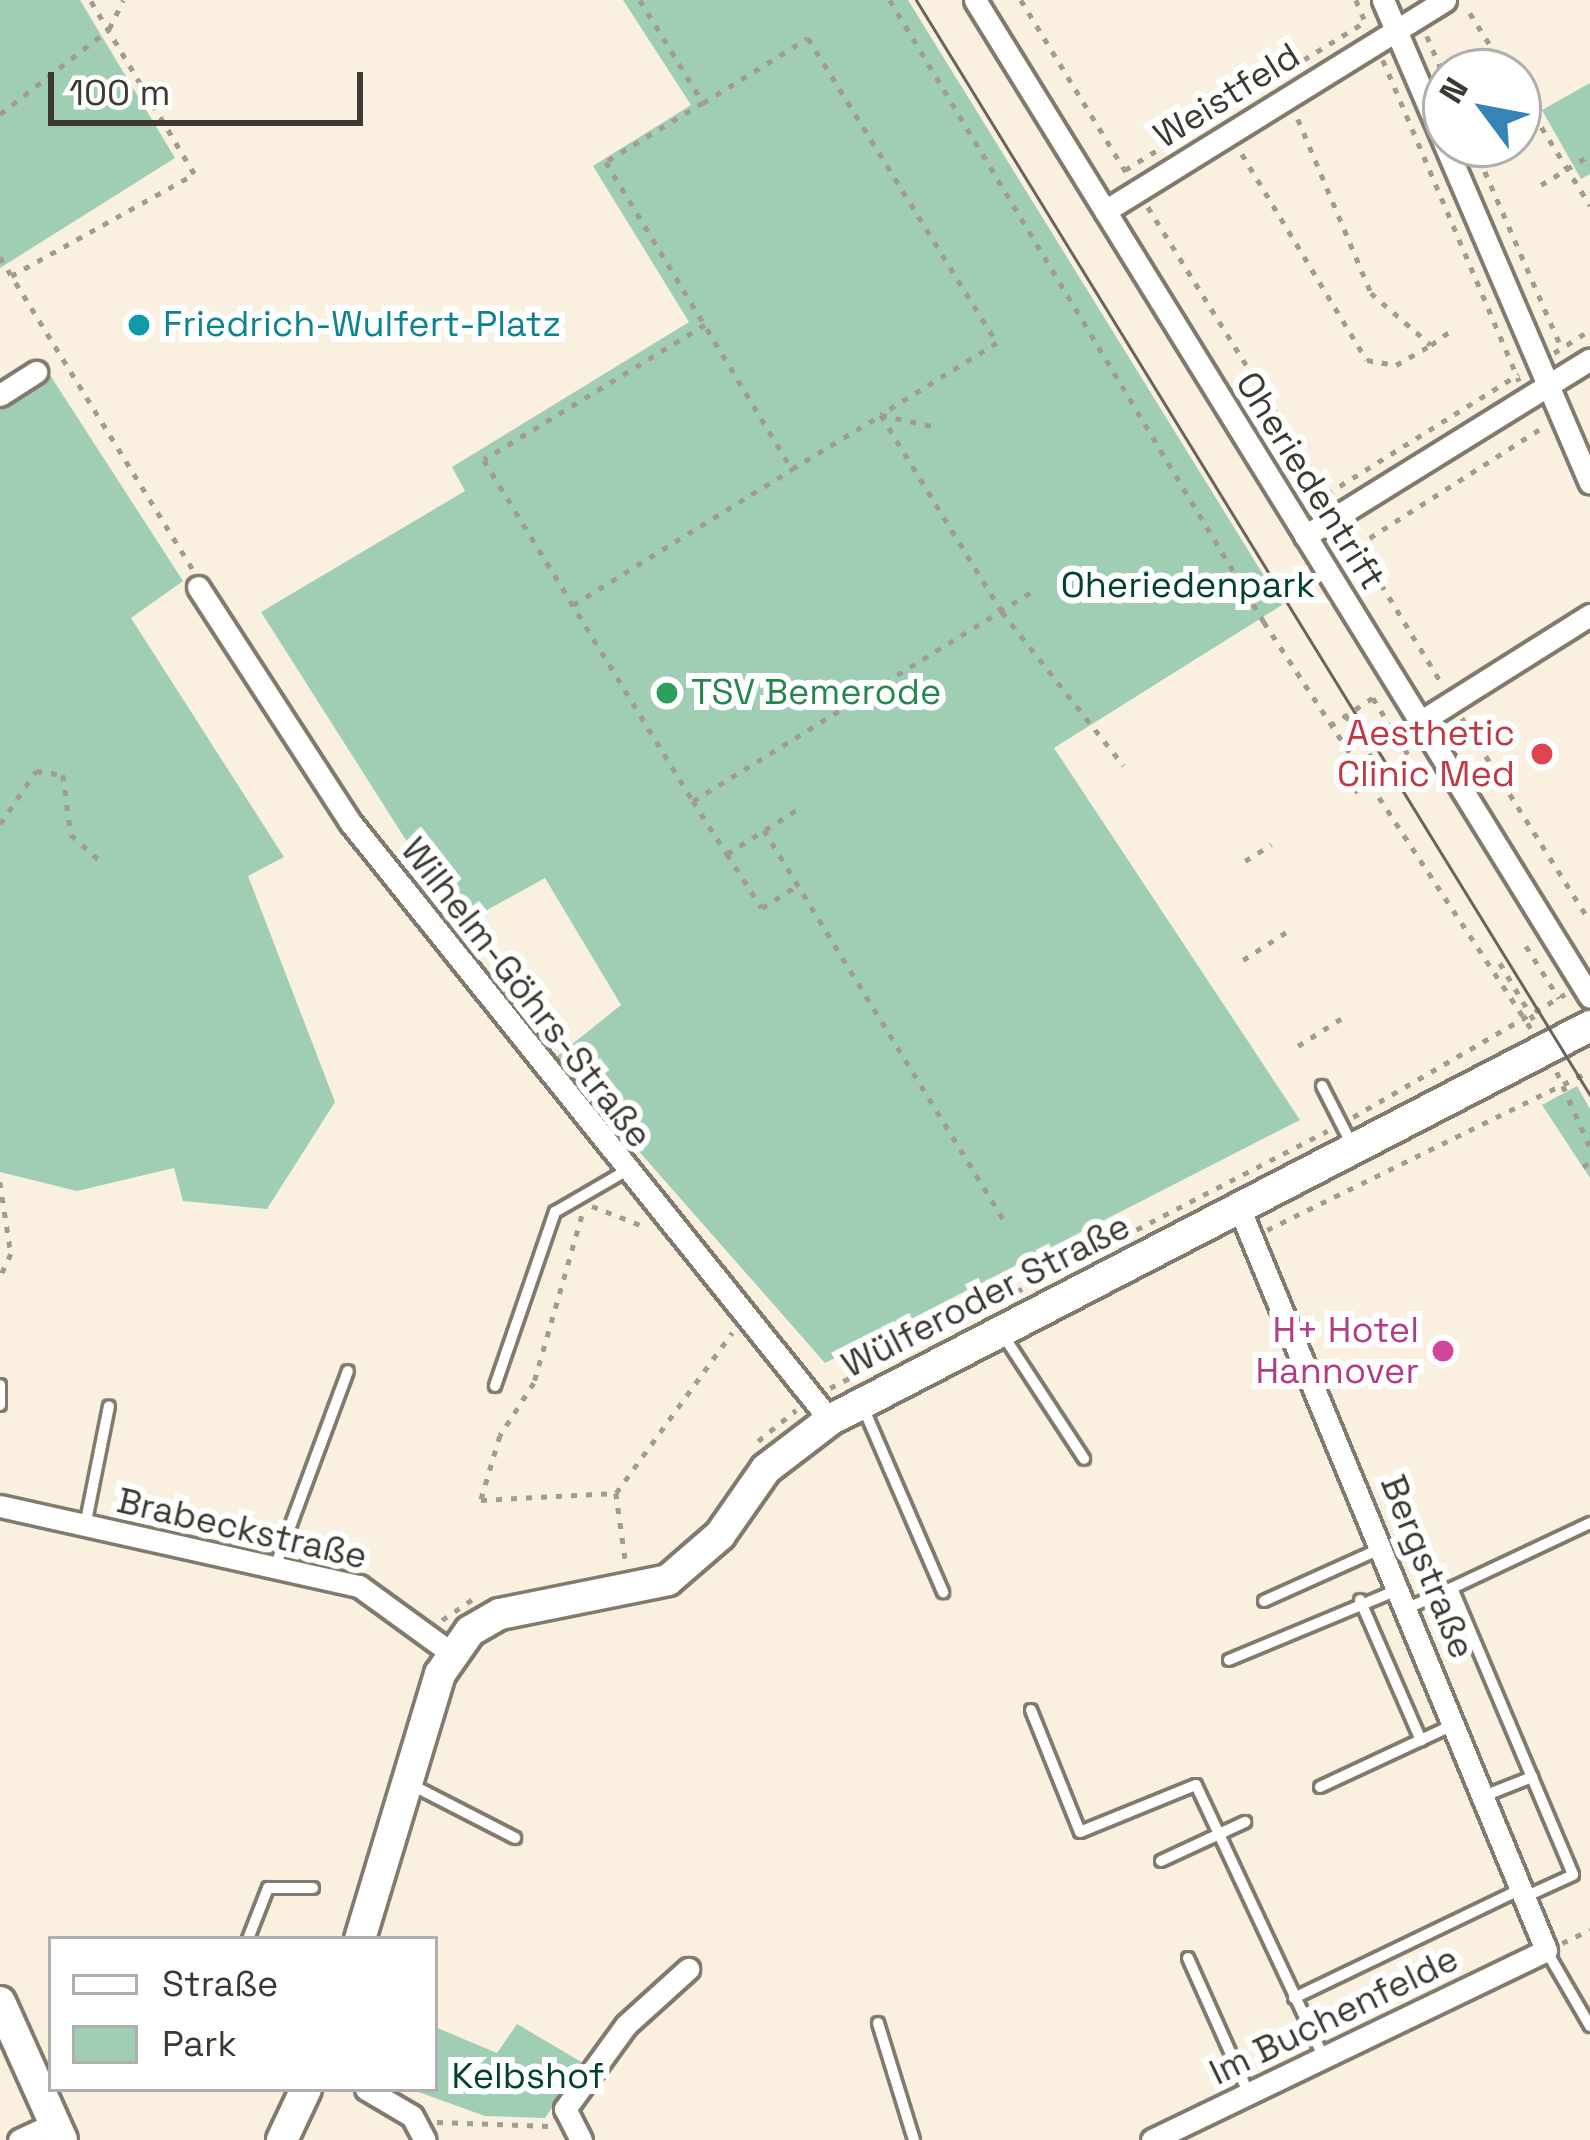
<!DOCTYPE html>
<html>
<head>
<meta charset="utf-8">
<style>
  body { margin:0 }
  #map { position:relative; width:1590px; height:2140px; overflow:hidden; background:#f9f0e0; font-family:"Space Grotesk",sans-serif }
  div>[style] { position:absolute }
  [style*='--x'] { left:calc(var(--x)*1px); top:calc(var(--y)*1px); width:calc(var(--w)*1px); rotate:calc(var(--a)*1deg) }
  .green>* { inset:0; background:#9fceb4 }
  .path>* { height:4.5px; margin-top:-2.25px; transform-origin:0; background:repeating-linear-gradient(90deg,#a29b90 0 6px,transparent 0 15px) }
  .roads { filter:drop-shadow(3px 0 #827a6c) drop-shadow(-3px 0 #827a6c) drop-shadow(0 3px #827a6c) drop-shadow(0 -3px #827a6c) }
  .lane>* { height:10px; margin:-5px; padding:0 5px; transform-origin:5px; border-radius:5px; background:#fff }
  .street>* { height:21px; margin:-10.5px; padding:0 10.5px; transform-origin:10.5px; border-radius:10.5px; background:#fff }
  .secondary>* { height:30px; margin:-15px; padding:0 15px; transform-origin:15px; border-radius:15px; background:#fff }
  .tram>* { height:3px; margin:-1.5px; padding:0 1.5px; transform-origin:1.5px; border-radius:1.5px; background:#69645c }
  .dots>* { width:33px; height:33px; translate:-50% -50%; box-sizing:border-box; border:6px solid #fff; border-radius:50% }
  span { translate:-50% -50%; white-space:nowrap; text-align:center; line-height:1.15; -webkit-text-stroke:12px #fff; paint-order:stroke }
  .street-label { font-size:36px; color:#3c3832 }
  .culture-label { font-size:36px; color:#0d838f }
  .left { translate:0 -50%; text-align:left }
  .park-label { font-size:36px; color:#014229 }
  .leisure-label { font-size:36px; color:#27864d }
  .health-label { font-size:36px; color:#be3a42 }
  .right { translate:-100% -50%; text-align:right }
  .hotel-label { font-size:36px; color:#b23c85 }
  .legend { position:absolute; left:48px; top:1936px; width:390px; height:156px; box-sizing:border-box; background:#fff; border:3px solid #b1afad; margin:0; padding:15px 21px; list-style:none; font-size:36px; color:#3c3832 }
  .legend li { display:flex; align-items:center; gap:24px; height:60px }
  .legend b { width:60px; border:3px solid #b1afad }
  .north { position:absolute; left:1422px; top:48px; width:120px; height:120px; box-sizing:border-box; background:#fff; border:3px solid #b1afad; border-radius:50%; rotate:302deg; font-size:33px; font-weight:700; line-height:48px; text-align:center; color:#3c3832 }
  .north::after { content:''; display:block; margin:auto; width:42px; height:54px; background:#3485b6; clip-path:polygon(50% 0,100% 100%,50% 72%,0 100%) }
  .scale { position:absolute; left:48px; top:72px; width:315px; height:54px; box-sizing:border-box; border:6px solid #3c3832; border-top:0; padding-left:15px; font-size:36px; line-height:42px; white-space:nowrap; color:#3c3832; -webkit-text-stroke:9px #fff; paint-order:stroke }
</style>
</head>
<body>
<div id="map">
  <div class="green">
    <i style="clip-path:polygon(0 0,80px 0,175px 158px,0 268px)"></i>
    <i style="clip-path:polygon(623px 0,908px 0,1282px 605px,1054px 748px,1300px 1120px,825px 1363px,556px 1057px,621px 1005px,545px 878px,460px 925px,261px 612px,465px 491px,452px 467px,689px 322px,593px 166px,691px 105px)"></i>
    <i style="clip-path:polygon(1590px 83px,1590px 174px,1581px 179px,1542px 110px)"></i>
    <i style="clip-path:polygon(39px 358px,183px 581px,131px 618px,284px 857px,248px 876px,335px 1102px,267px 1209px,183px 1201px,174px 1168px,77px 1191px,0 1172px,0 381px)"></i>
    <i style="clip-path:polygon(1577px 1086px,1590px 1109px,1590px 1178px,1542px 1105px)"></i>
    <i style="clip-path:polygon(517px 2024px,583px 2063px,545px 2118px,485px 2116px,410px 2089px,435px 2089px,435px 2027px,497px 2053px)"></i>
  </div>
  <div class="path">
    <i style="--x:640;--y:0;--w:121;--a:58.5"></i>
    <i style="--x:703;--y:103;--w:114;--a:148.7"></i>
    <i style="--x:606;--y:162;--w:359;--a:58.8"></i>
    <i style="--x:792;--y:469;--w:104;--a:-31.2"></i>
    <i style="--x:881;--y:415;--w:231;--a:58.4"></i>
    <i style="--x:1002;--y:612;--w:196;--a:51.6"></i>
    <i style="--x:890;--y:0;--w:726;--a:58.98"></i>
    <i style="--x:1264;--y:622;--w:490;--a:56.7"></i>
    <i style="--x:1021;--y:0;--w:202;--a:58.6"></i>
    <i style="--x:1356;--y:0;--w:30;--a:67"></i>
    <i style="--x:1470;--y:13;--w:70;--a:57.9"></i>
    <i style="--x:1427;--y:36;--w:49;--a:67.1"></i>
    <i style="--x:1383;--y:60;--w:349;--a:67"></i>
    <i style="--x:1518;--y:89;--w:137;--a:58.2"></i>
    <i style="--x:703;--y:103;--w:123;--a:-31.8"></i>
    <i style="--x:808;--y:38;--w:359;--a:58.2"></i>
    <i style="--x:997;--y:343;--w:137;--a:148.2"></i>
    <i style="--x:0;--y:114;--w:138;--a:-37.9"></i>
    <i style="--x:109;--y:29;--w:32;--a:-64"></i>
    <i style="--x:1298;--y:119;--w:189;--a:67.2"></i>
    <i style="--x:1371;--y:293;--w:79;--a:40.9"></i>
    <i style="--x:1431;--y:345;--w:24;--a:-36"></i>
    <i style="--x:1473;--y:144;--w:220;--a:66.5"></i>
    <i style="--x:1242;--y:154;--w:241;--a:58.8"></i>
    <i style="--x:1367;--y:360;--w:29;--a:10"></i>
    <i style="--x:1396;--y:365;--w:40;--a:-29.7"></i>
    <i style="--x:1125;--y:170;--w:282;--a:-31.7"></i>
    <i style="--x:1541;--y:185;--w:57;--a:-31.5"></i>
    <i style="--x:1148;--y:207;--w:343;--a:58.1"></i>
    <i style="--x:0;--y:257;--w:368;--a:58.3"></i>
    <i style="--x:11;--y:276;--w:210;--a:-29.1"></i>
    <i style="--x:194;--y:174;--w:203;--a:-120.9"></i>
    <i style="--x:705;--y:325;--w:259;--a:148.6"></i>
    <i style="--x:484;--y:460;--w:400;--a:58.5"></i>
    <i style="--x:693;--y:801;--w:405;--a:-31.7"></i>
    <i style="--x:1554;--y:353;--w:43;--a:-32.6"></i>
    <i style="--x:881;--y:415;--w:57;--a:12.1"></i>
    <i style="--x:1327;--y:494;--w:226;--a:-32"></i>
    <i style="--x:1350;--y:533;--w:175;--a:58.6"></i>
    <i style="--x:1357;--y:546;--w:223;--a:-32.6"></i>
    <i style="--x:573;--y:605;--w:258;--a:-31.8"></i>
    <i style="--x:1373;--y:698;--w:72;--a:58.1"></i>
    <i style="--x:1346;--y:715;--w:71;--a:58.8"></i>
    <i style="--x:1462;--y:718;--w:240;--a:57.8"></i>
    <i style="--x:1330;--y:726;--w:60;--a:-33.4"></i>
    <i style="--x:1354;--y:792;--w:17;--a:-33"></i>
    <i style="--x:693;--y:801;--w:63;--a:57.3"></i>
    <i style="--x:727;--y:854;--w:88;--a:-32.4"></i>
    <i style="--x:0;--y:824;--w:64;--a:-55.8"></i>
    <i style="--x:36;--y:771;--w:27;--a:8"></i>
    <i style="--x:63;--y:775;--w:61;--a:82.4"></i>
    <i style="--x:71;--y:835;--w:43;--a:41.2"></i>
    <i style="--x:764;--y:830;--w:458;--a:58.4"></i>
    <i style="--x:727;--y:854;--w:64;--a:57.1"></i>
    <i style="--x:762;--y:908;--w:43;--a:-32.6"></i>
    <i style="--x:1245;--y:861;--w:31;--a:-32"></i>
    <i style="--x:1526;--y:946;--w:62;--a:57.6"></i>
    <i style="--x:1243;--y:960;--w:54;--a:-32.8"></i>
    <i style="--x:1500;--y:963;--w:66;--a:59.2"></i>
    <i style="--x:1298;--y:1046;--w:52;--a:-32.5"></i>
    <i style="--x:1557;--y:1072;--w:82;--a:66.3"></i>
    <i style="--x:1353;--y:1117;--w:245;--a:-30.1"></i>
    <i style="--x:1583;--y:1167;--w:9;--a:-36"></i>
    <i style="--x:0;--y:1182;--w:73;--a:81.3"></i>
    <i style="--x:11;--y:1254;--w:26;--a:115"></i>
    <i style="--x:592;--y:1206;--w:60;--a:21.4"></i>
    <i style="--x:582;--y:1216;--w:174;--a:106"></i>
    <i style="--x:534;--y:1383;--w:63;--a:122.7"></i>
    <i style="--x:500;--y:1436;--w:67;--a:106.5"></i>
    <i style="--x:481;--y:1500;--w:135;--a:-3"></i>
    <i style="--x:616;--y:1493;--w:198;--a:-54.1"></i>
    <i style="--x:1267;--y:1230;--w:360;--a:-26.2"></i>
    <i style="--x:830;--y:1388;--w:560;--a:-27.34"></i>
    <i style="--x:758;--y:1441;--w:49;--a:-39.2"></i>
    <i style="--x:616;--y:1493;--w:72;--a:82"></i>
    <i style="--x:442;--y:1620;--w:42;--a:-34.4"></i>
    <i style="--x:1562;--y:1943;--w:31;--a:-25"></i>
    <i style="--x:538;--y:2078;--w:21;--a:37"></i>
    <i style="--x:437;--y:2122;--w:113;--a:2"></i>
  </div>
  <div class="roads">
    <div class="lane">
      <i style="--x:1322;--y:1086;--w:66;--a:63"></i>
      <i style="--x:1003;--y:1335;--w:148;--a:56.8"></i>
      <i style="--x:0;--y:1385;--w:20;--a:90"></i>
      <i style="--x:495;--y:1386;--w:184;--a:-71"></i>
      <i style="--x:555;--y:1212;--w:80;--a:-30.1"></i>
      <i style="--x:863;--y:1407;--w:202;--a:66.6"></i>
      <i style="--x:85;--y:1526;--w:122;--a:-78.7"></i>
      <i style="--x:275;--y:1567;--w:209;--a:-69.6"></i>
      <i style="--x:1452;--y:1588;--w:153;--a:-25.2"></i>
      <i style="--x:1360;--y:1600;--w:153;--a:66.5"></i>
      <i style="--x:1264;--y:1601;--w:129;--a:-24.2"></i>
      <i style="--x:1408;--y:1608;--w:48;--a:-24.4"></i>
      <i style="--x:1452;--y:1588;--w:311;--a:67.1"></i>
      <i style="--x:1573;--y:1875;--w:53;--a:155.4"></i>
      <i style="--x:1229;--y:1660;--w:182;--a:-22.6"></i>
      <i style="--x:1031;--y:1710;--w:131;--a:68.1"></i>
      <i style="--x:1080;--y:1832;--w:125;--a:-22.1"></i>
      <i style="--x:1196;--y:1785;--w:302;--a:64.9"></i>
      <i style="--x:412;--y:1785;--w:116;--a:27.2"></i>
      <i style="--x:1320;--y:1787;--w:147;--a:-25"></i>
      <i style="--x:1484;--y:1796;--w:52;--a:-21.6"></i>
      <i style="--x:1161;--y:1861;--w:93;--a:-24.9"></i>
      <i style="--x:248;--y:1939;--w:55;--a:-68.6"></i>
      <i style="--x:268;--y:1888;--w:45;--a:0"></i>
      <i style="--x:1546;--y:1950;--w:88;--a:59.9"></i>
      <i style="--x:1188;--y:1958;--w:147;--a:65.9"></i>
      <i style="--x:1294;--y:1998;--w:252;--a:-25.6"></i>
      <i style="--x:878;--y:2023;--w:122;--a:72.9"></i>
    </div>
    <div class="street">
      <i style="--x:975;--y:0;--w:1171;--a:58.33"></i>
      <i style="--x:1383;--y:0;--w:525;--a:66.8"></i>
      <i style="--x:1105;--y:211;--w:400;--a:-31.8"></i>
      <i style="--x:0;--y:395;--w:43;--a:-32.6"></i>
      <i style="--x:1305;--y:536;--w:335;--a:-31.8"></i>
      <i style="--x:198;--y:587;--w:280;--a:57.1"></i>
      <i style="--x:350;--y:822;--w:767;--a:51.25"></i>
      <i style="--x:1420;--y:722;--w:201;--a:-32.2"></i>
      <i style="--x:0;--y:1506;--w:368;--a:12.6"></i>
      <i style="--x:359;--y:1586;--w:112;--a:36"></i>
      <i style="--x:366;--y:2089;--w:53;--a:30.4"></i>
      <i style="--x:412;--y:2116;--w:27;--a:62"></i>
      <i style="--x:19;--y:2140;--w:38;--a:-25"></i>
      <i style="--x:581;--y:2140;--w:35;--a:-117"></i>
      <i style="--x:565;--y:2109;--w:104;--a:-54"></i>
      <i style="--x:626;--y:2025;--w:84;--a:-42.1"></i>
      <i style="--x:1152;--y:2140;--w:437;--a:-25.7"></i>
      <i style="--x:1546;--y:1950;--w:801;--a:-112.47"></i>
    </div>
    <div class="secondary">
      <i style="--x:360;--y:1939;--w:277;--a:-73.2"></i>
      <i style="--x:440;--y:1674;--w:52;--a:-55.1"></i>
      <i style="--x:470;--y:1631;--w:34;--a:-30"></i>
      <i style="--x:500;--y:1614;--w:171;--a:-11.4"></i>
      <i style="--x:668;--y:1580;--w:69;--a:-40.9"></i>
      <i style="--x:720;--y:1535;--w:80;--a:-55.1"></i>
      <i style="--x:766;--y:1469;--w:81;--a:-37.4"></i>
      <i style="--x:830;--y:1420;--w:856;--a:-27.4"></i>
      <i style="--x:0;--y:2002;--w:151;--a:65.8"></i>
      <i style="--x:282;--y:2140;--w:56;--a:-64.8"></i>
    </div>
  </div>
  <div class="tram">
    <i style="--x:916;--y:0;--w:1286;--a:58.39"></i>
  </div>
  <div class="dots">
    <i style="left:139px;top:325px;background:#0f9aa8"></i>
    <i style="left:667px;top:693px;background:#2e9e5b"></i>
    <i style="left:1542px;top:754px;background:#e0444e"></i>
    <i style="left:1443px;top:1351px;background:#d1479c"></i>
  </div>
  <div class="street-label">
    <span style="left:1227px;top:96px;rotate:-32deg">Weistfeld</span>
    <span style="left:1310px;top:481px;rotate:58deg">Oheriedentrift</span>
    <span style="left:526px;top:993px;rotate:52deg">Wilhelm-Göhrs-Straße</span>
    <span style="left:986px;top:1296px;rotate:-27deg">Wülferoder Straße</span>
    <span style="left:242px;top:1529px;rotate:13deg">Brabeckstraße</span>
    <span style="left:1427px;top:1567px;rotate:68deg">Bergstraße</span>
    <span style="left:1334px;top:2016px;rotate:-26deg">Im Buchenfelde</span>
  </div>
  <div class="culture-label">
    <span class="left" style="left:163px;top:325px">Friedrich-Wulfert-Platz</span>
  </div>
  <div class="park-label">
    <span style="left:1188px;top:586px">Oheriedenpark</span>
    <span style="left:528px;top:2077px">Kelbshof</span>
  </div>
  <div class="leisure-label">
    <span class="left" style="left:691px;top:693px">TSV Bemerode</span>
  </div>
  <div class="health-label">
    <span class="right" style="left:1515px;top:754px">Aesthetic<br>Clinic Med</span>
  </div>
  <div class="hotel-label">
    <span class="right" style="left:1419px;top:1351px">H+ Hotel<br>Hannover</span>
  </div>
  <ul class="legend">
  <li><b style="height:15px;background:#fff"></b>Straße</li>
  <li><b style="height:33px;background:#9fceb4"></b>Park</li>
  </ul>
  <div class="north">N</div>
  <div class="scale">100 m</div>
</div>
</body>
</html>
